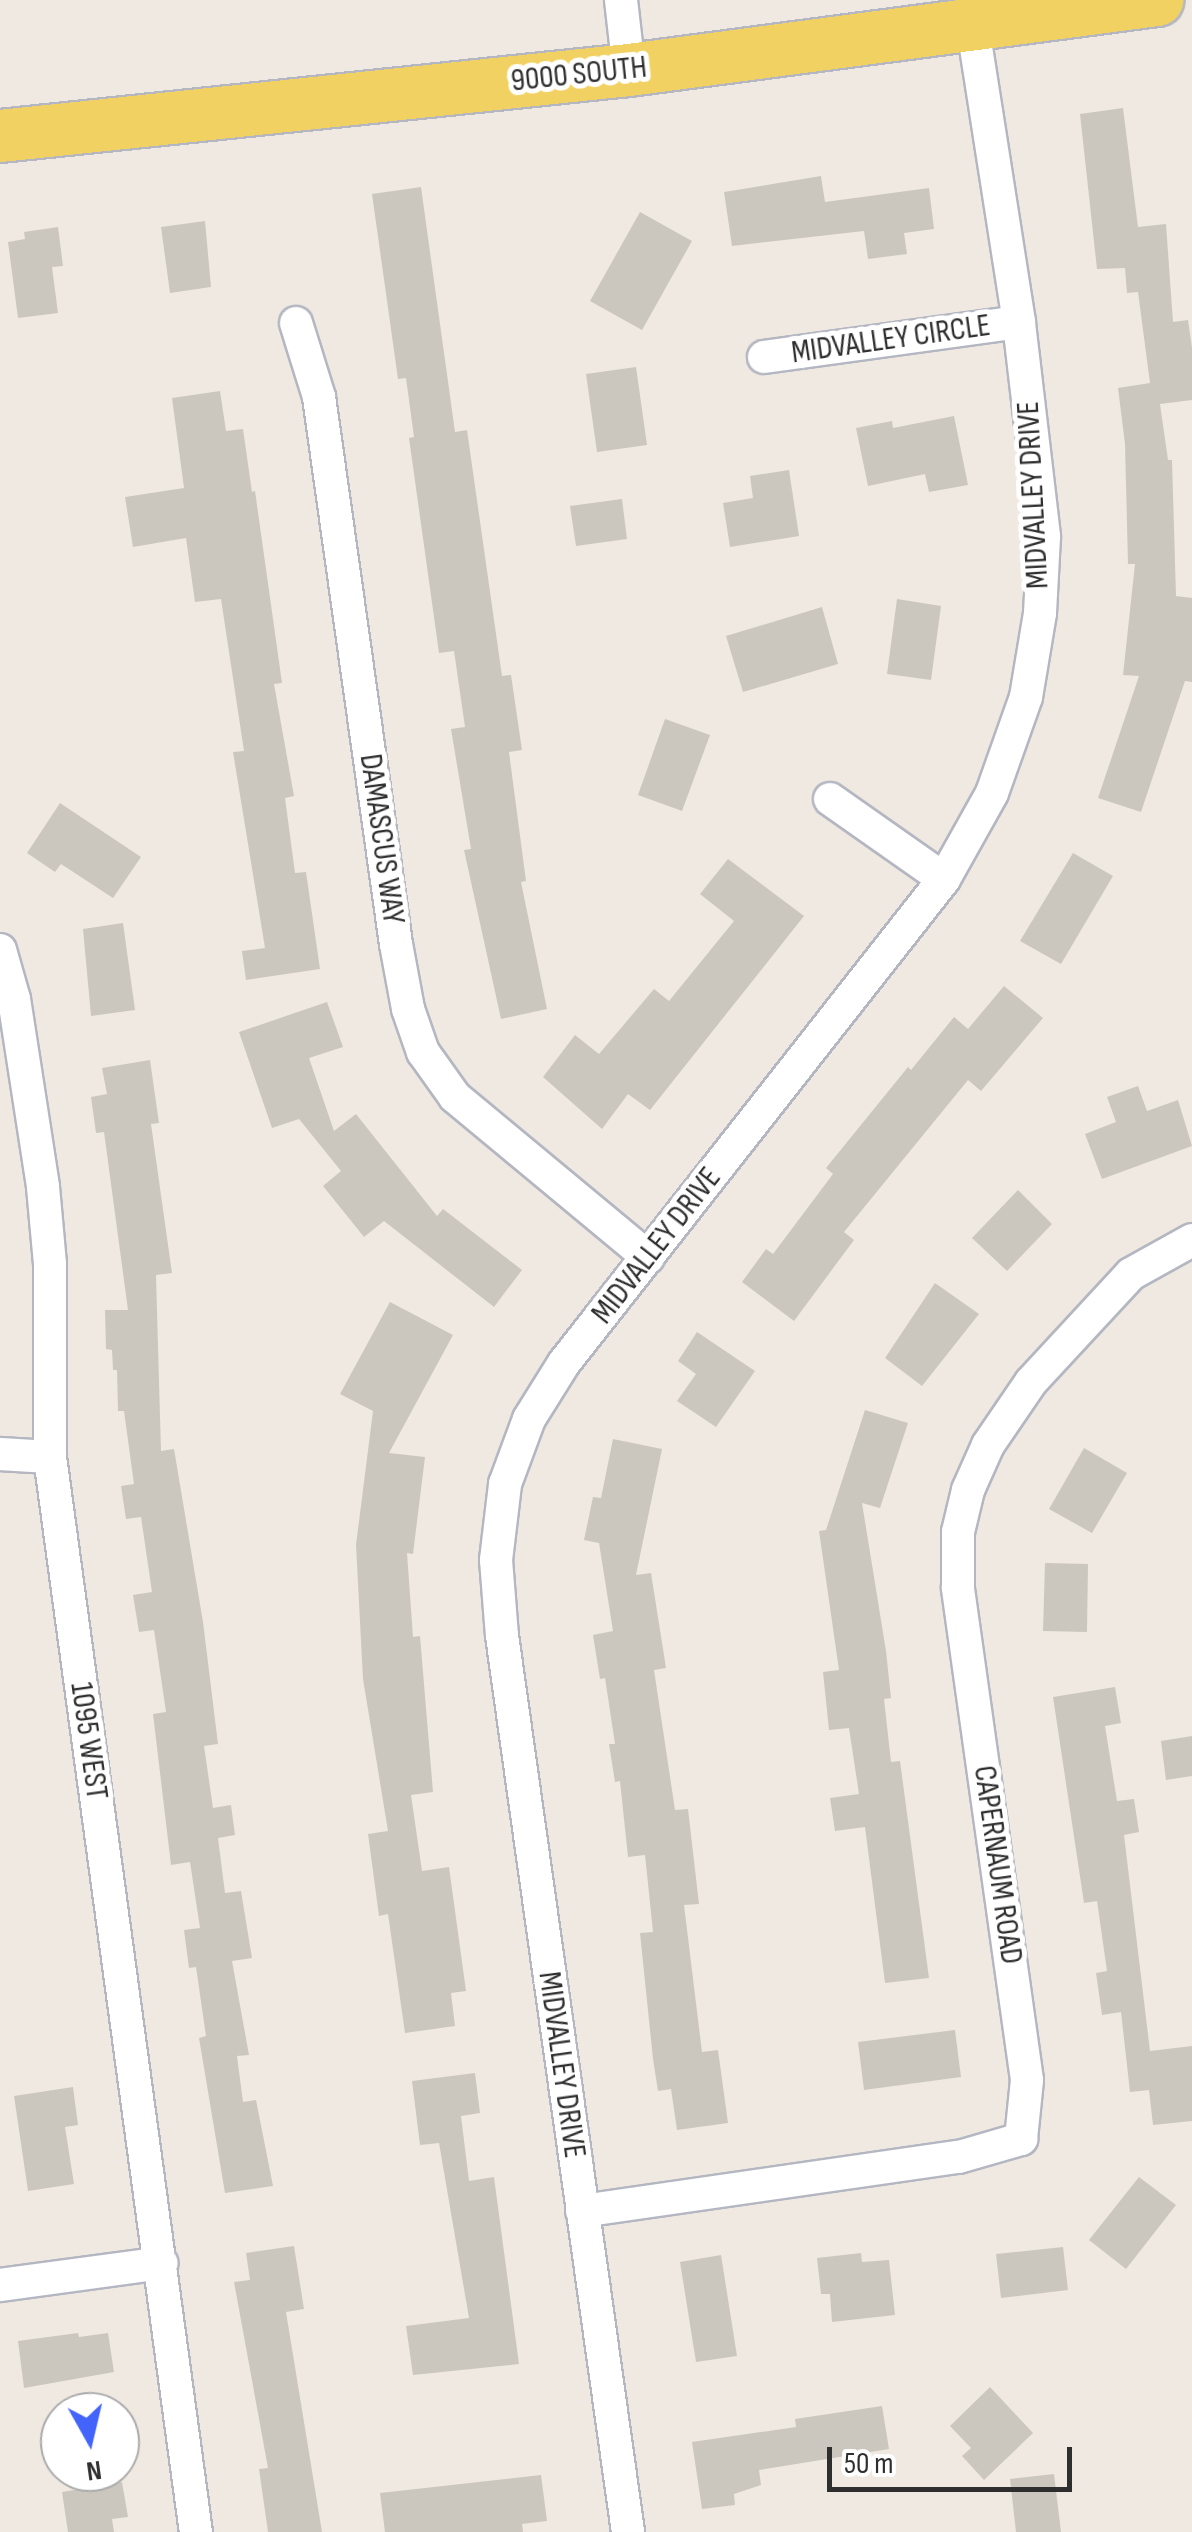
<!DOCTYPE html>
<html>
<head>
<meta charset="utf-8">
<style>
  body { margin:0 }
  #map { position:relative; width:1192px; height:2532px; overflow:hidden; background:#efe9e1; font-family:"Sofia Sans Condensed",sans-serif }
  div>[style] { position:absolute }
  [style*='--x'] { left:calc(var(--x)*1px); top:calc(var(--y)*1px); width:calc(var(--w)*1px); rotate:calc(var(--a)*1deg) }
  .building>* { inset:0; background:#cbc7bf }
  .roads { filter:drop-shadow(2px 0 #b4b7c1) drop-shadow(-2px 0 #b4b7c1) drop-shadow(0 2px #b4b7c1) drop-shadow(0 -2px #b4b7c1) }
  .street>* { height:32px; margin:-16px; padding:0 16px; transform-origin:16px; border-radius:16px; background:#fff }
  .primary>* { height:52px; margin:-26px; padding:0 26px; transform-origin:26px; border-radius:26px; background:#f2d163 }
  span { translate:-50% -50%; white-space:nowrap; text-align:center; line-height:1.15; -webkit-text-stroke:10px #fff; paint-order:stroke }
  .street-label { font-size:32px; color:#2e2e2e }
  .north { position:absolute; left:40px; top:2392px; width:100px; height:100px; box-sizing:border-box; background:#fff; border:2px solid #ababab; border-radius:50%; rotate:172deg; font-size:28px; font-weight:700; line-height:40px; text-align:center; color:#2e2e2e }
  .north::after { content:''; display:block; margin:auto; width:35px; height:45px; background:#4264fb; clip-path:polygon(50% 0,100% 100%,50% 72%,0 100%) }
  .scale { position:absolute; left:827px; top:2447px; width:245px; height:45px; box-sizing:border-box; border:5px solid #2e2e2e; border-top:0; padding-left:12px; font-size:30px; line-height:35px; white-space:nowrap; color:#2e2e2e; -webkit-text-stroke:8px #fff; paint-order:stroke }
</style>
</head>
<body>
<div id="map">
  <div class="building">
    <i style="clip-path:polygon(1123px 108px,1138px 227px,1166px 224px,1173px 322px,1188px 320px,1192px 348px,1192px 400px,1160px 404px,1168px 460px,1172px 460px,1176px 596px,1192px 598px,1192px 682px,1185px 681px,1141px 812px,1098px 798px,1139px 676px,1123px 675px,1135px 564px,1128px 564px,1125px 444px,1118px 388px,1150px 383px,1138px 292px,1127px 293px,1125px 268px,1097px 269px,1080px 114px)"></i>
    <i style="clip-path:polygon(821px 176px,825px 202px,929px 188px,934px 229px,904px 233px,907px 254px,868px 259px,864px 231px,732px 246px,724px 192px)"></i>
    <i style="clip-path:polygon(421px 187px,455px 432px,467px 430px,502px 676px,511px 675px,522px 750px,509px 752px,526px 881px,521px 882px,547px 1009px,501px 1019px,464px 850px,471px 849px,451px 729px,465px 727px,454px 651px,439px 653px,409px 438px,414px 437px,406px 378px,398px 379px,372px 194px)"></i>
    <i style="clip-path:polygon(640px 212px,692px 241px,642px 330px,590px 301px)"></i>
    <i style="clip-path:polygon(205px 221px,211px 287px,170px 293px,161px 227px)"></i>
    <i style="clip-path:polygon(58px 227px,63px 266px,52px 267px,58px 313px,18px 318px,8px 242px,25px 239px,24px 232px)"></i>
    <i style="clip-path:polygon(636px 367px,647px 445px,597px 452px,586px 374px)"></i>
    <i style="clip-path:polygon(220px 391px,226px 431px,243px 429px,252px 492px,255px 491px,282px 683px,274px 684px,294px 796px,285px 798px,295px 873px,306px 872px,320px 969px,246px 980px,242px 951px,265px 948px,233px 752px,244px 751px,221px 599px,195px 602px,186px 538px,133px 547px,125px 497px,184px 488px,172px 398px)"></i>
    <i style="clip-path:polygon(954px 416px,968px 485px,929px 492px,925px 474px,868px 486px,856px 428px,892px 421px,893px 428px)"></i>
    <i style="clip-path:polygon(789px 470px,799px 536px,730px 547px,723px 503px,753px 498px,750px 476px)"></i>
    <i style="clip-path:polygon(622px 499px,627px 539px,576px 546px,570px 506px)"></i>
    <i style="clip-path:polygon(897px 599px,941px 606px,931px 680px,887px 674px)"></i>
    <i style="clip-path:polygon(822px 607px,838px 664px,743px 692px,726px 636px)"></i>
    <i style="clip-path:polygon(665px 719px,710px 735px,682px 811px,638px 795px)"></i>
    <i style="clip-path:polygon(60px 803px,141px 857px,113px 898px,61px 864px,55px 872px,27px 853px)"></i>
    <i style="clip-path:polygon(1073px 853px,1113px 876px,1061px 964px,1020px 941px)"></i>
    <i style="clip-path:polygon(728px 859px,804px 916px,650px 1110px,628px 1094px,602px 1129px,543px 1077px,575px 1035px,599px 1054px,654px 989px,669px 1001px,734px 921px,700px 894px)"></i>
    <i style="clip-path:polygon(123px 923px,135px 1010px,91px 1016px,83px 929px)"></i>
    <i style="clip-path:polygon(1004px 986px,1043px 1018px,981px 1091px,968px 1080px,844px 1232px,854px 1240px,794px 1321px,742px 1282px,766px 1249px,773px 1254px,833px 1174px,826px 1168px,908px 1067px,911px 1070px,954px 1017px,968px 1029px)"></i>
    <i style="clip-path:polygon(327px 1002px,343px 1047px,309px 1058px,334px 1131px,356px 1114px,437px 1216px,443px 1209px,522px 1270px,494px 1307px,384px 1221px,364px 1237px,323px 1186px,341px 1171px,299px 1119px,272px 1128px,239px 1032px)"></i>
    <i style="clip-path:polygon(150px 1060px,159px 1123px,151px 1124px,172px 1273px,156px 1275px,161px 1451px,174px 1449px,203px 1622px,218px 1744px,204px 1746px,213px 1808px,231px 1805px,235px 1835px,218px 1838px,225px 1893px,241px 1891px,252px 1958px,232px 1961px,249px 2055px,237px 2056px,243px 2102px,256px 2100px,273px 2186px,225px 2193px,199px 2038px,206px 2036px,196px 1967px,189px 1968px,184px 1930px,200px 1928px,190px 1862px,171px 1865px,153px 1714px,166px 1712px,154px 1630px,139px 1632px,133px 1595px,152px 1592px,141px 1517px,126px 1519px,121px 1486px,134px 1484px,124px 1411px,118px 1411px,117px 1370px,113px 1370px,112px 1350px,106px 1349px,105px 1310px,128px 1310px,104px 1132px,96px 1133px,91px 1097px,107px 1094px,102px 1068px)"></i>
    <i style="clip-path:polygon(1138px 1086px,1147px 1111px,1178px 1100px,1192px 1146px,1102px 1179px,1085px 1134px,1116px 1122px,1107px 1097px)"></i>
    <i style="clip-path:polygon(1018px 1190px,1052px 1224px,1007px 1271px,972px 1238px)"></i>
    <i style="clip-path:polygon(935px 1283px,979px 1314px,922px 1386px,885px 1358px)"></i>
    <i style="clip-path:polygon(390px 1302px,453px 1335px,389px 1453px,425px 1457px,413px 1554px,407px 1553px,413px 1637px,420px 1636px,433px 1792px,411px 1795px,422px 1871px,449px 1867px,466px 1991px,451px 1993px,455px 2026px,405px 2033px,388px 1914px,379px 1916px,368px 1834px,388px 1831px,363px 1679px,356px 1545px,373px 1411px,340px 1394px)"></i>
    <i style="clip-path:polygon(697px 1332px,755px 1371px,716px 1427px,677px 1401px,696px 1374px,678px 1361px)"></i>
    <i style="clip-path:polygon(865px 1410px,908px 1423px,880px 1508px,862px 1503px,886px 1651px,891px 1698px,884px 1699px,891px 1762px,900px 1761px,929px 1978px,885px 1983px,865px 1827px,835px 1831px,830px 1798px,859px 1794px,849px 1728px,829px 1730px,823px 1672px,839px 1670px,819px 1531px,826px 1530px)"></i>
    <i style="clip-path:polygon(613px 1439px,662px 1449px,636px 1575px,651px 1573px,666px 1668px,654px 1670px,675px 1810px,688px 1809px,699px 1904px,684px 1905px,702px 2052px,718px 2050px,728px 2123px,677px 2130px,671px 2089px,658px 2091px,653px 2059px,640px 1933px,653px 1932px,645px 1855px,628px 1857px,620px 1781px,615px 1782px,609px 1744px,615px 1744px,605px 1678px,600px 1679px,593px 1635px,613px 1631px,599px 1543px,584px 1540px,593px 1497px,601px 1498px)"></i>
    <i style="clip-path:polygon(1084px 1448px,1127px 1473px,1092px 1533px,1049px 1509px)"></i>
    <i style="clip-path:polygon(1045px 1563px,1088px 1564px,1087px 1632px,1043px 1631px)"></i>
    <i style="clip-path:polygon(1115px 1687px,1121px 1723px,1105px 1726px,1117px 1801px,1134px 1799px,1139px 1832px,1124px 1835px,1150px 2051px,1192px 2046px,1192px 2121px,1153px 2125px,1149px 2090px,1130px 2092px,1121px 2012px,1102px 2015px,1096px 1973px,1107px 1971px,1097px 1901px,1084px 1903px,1053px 1697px)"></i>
    <i style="clip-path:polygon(1192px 1736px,1192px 1776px,1166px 1780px,1161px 1741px)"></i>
    <i style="clip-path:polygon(955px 2030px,961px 2077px,864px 2090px,858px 2042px)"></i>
    <i style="clip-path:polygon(475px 2073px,480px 2113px,461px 2116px,469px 2181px,494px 2177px,519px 2364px,413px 2375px,406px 2326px,469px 2318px,439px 2143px,420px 2145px,412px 2081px)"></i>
    <i style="clip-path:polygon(73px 2087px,78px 2125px,65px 2127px,74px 2184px,28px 2191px,14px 2096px)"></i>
    <i style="clip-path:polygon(1139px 2177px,1176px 2205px,1126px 2269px,1089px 2240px)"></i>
    <i style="clip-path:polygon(294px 2246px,304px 2309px,286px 2312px,322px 2532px,268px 2532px,259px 2469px,268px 2468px,234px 2282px,250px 2280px,246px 2253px)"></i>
    <i style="clip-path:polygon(1063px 2247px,1068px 2290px,1001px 2298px,996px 2254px)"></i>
    <i style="clip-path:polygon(861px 2253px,862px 2262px,889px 2260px,895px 2315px,832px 2322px,830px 2294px,821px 2294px,817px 2258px)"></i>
    <i style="clip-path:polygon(721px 2255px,737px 2356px,696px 2362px,680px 2262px)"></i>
    <i style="clip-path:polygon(78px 2333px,79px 2337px,108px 2333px,114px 2372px,24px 2388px,18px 2341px)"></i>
    <i style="clip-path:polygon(990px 2387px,1033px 2433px,984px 2480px,962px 2456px,971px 2448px,950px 2426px)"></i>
    <i style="clip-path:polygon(882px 2406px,889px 2449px,759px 2470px,761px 2485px,734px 2494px,735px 2505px,702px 2509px,692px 2442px,796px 2427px,795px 2419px)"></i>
    <i style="clip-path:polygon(1054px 2474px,1061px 2532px,1016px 2532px,1010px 2479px)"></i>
    <i style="clip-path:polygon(541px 2475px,547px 2521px,522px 2524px,523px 2532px,385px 2532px,380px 2493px)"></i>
    <i style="clip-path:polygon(122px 2482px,128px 2517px,112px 2519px,114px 2532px,68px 2532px,62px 2492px)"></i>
  </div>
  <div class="roads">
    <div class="street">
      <i style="--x:621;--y:0;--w:70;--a:83.5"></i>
      <i style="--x:296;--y:323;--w:77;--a:72.7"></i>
      <i style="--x:319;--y:397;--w:552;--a:81.99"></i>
      <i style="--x:396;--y:944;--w:66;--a:79.5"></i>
      <i style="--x:408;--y:1009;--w:46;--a:70.8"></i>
      <i style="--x:423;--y:1052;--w:55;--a:54.6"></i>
      <i style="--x:455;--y:1097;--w:251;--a:39.7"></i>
      <i style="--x:764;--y:357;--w:257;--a:-7.8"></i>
      <i style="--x:830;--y:799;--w:139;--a:35.1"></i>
      <i style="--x:0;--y:950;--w:51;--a:74.1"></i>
      <i style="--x:14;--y:999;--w:190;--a:81.2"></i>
      <i style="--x:43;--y:1187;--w:77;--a:84.8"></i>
      <i style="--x:50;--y:1264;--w:193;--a:90"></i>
      <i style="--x:50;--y:1457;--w:1085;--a:82.27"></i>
      <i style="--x:0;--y:1454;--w:50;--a:3.4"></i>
      <i style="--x:582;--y:2211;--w:381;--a:-8.2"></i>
      <i style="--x:959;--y:2157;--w:65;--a:-16.2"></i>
      <i style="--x:1021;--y:2139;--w:59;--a:-84.2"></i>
      <i style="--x:1027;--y:2080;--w:498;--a:-98"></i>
      <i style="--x:958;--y:1587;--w:55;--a:-90"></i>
      <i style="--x:958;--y:1532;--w:43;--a:-76.6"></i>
      <i style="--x:968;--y:1490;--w:49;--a:-66"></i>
      <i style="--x:988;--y:1445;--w:76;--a:-55.7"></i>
      <i style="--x:1031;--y:1382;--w:147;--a:-47.2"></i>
      <i style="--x:1131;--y:1274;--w:70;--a:-29.1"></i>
      <i style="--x:0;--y:2285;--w:163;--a:-7.7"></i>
      <i style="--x:628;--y:2532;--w:905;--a:-98"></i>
      <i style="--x:502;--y:1636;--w:76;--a:-94.5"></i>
      <i style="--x:496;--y:1560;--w:77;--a:-83.2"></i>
      <i style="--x:505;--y:1484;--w:69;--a:-69.7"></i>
      <i style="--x:529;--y:1419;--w:66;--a:-58"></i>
      <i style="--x:564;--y:1363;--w:615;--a:-51.86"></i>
      <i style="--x:944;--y:879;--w:98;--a:-60.8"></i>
      <i style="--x:992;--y:793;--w:102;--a:-70.5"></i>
      <i style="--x:1026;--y:697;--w:85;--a:-80.5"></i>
      <i style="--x:1040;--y:613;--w:77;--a:-87"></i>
      <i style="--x:1044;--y:536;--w:215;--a:-96.7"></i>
      <i style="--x:1019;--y:322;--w:298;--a:-98.9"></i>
    </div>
    <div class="primary">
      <i style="--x:0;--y:136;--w:632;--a:-5.99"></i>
      <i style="--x:629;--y:70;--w:533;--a:-7.55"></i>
    </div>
  </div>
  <div class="street-label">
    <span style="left:579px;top:75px;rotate:-6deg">9000 SOUTH</span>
    <span style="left:891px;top:340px;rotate:-8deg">MIDVALLEY CIRCLE</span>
    <span style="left:1034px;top:495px;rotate:-93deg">MIDVALLEY DRIVE</span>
    <span style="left:381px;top:839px;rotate:82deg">DAMASCUS WAY</span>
    <span style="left:657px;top:1246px;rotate:-52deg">MIDVALLEY DRIVE</span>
    <span style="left:88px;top:1741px;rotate:82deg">1095 WEST</span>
    <span style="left:997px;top:1865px;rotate:82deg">CAPERNAUM ROAD</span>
    <span style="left:561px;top:2065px;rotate:82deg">MIDVALLEY DRIVE</span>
  </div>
  <div class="north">N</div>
  <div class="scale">50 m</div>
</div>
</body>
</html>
